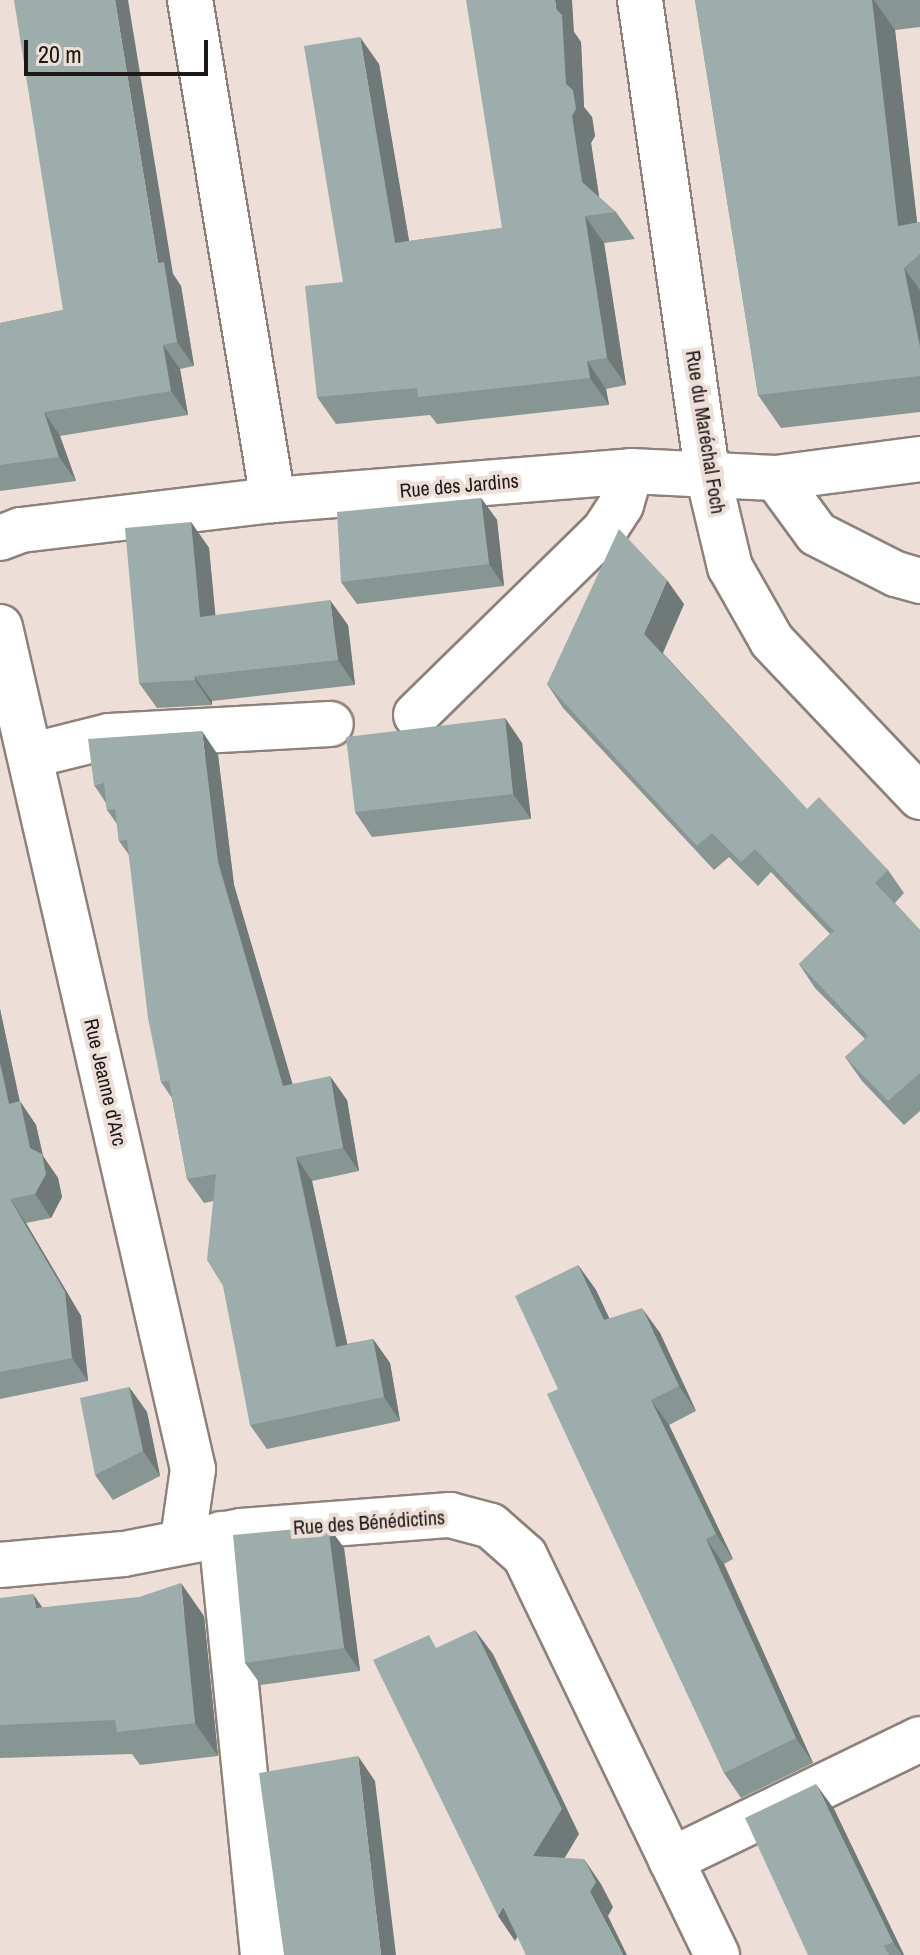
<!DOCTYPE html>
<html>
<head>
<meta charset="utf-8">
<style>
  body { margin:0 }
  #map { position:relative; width:920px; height:1955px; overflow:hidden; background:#edded8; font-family:"Archivo Narrow",sans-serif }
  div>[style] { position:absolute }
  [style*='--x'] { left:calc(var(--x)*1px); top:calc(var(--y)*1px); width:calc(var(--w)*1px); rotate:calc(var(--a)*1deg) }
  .roads { filter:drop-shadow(2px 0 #8e817b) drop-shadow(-2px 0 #8e817b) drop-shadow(0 2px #8e817b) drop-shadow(0 -2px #8e817b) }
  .minor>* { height:44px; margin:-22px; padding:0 22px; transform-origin:22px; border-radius:22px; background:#fff }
  .wall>* { inset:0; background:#879593 }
  .shaded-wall>* { inset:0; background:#6e7978 }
  .building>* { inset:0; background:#9dadab }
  span { translate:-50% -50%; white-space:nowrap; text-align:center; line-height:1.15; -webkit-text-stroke:8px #edded8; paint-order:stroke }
  .street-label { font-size:20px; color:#1d1816 }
  .scale { position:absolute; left:24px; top:40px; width:184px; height:36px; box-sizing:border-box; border:4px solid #1d1816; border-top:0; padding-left:10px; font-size:24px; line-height:28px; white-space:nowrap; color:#1d1816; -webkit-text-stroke:6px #edded8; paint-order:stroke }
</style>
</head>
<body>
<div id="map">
  <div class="roads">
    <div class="minor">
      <i style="--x:190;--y:0;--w:507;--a:80.57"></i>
      <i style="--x:640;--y:0;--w:480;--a:81.9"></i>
      <i style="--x:708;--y:475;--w:95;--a:76.6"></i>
      <i style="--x:730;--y:567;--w:85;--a:60.4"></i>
      <i style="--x:772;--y:641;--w:215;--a:46.5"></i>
      <i style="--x:776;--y:478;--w:69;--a:53.8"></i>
      <i style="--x:817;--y:534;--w:89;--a:26.9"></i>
      <i style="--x:896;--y:574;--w:25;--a:16"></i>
      <i style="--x:0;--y:538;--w:22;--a:-21"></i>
      <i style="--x:21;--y:530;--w:254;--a:-6.8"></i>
      <i style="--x:273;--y:500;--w:359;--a:-4.6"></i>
      <i style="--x:631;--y:471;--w:145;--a:2.8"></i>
      <i style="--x:776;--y:478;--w:145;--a:-7.5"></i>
      <i style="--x:0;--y:627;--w:864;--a:77.09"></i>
      <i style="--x:193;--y:1469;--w:71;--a:98.1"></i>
      <i style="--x:416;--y:715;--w:263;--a:-44.4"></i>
      <i style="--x:604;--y:531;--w:31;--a:-57"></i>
      <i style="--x:621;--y:505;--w:35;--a:-74"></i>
      <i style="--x:33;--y:755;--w:78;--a:-14"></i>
      <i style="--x:109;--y:736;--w:222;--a:-3.1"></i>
      <i style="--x:221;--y:1534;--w:423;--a:84.3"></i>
      <i style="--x:0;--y:1565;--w:124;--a:-5.1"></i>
      <i style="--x:124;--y:1554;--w:119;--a:-11.1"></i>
      <i style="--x:241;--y:1531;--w:210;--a:-4.4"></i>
      <i style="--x:450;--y:1515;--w:42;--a:15"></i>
      <i style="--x:491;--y:1526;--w:45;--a:41.4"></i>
      <i style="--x:525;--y:1556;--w:443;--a:64.3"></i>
      <i style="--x:671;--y:1860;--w:277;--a:-25.9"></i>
    </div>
  </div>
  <div class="wall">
    <i style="clip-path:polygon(695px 0,920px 0,920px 27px,895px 30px,917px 223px,920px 222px,920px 412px,781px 428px,758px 395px)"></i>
    <i style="clip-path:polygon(574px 32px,581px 42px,584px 107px,592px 117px,595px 136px,591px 143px,599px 197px,616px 212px,635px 239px,604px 243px,626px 385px,606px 389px,609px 405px,437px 424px,430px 415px,336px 424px,317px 397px,343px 282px,379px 64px,409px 241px,502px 228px)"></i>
    <i style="clip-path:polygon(173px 274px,181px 286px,194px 366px,180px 369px,188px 415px,60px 436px,76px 481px,0 491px,0 323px,63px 310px)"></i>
    <i style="clip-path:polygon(481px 498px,497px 520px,504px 586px,357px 604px,341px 582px)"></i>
    <i style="clip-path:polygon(191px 522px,209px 548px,215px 615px,348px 625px,355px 685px,212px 701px,212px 705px,157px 708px,139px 683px)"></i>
    <i style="clip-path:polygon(684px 604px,663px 653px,807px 809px,888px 870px,904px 893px,895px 903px,920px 930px,920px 1111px,904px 1125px,862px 1081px,845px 1057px,865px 1039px,815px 988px,799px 964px,830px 934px,771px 872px,758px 886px,729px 857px,714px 870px,563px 708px,547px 684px)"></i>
    <i style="clip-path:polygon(505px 718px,522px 743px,531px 819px,372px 837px,355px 812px)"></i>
    <i style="clip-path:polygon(218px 755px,234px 885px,292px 1084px,347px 1100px,359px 1171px,312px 1181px,347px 1344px,373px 1339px,390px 1363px,400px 1421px,267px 1449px,250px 1425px,213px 1201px,204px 1203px,187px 1179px,172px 1098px,161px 1082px,129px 855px,119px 841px,117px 824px,107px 810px,106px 803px,94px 785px)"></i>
    <i style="clip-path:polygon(0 1009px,20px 1102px,36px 1125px,43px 1156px,58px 1178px,62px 1197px,51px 1218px,26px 1223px,81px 1316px,88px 1381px,0 1399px)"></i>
    <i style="clip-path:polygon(578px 1265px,596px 1290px,609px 1319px,660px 1333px,696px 1411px,669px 1425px,733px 1559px,724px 1564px,813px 1763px,741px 1798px,724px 1773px,558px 1389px)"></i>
    <i style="clip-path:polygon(129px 1387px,147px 1412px,160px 1476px,113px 1500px,95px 1475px)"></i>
    <i style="clip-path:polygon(328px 1526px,344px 1548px,360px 1671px,261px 1685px,245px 1663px)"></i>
    <i style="clip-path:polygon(0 1598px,43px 1608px,204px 1616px,218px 1756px,140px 1765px,132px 1754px,0 1758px)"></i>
    <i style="clip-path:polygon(834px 1809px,904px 1955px,808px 1955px)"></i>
  </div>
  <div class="shaded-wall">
    <i style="clip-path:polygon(115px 0,128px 0,173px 274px,181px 286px,194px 366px,177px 342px,158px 263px)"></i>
    <i style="clip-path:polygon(555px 0,572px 0,574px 32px,581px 42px,584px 107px,592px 117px,595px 136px,591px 143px,601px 209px,582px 182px,572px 116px,566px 84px)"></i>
    <i style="clip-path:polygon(872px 0,874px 0,895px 30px,920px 247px,898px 226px)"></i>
    <i style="clip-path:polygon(360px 37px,379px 64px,414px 270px,395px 243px)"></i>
    <i style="clip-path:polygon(585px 216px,604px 243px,626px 385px,607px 358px)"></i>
    <i style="clip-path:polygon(904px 268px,920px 290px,920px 347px)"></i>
    <i style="clip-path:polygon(163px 345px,180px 369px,188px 415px,171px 391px)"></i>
    <i style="clip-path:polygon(587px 361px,606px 389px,609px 405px,590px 378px)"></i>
    <i style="clip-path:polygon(44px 412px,60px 436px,76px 481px,59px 457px)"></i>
    <i style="clip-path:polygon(481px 498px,497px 520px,504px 586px,489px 564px)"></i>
    <i style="clip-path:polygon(191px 522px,209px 548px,218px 642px,200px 617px)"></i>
    <i style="clip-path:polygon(667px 580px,684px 604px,661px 657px,644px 634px)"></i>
    <i style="clip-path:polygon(330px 600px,348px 625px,355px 685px,338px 660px)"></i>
    <i style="clip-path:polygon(194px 676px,212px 701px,212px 705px,195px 680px)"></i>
    <i style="clip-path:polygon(505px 718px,522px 743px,531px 819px,513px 794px)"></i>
    <i style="clip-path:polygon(202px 731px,218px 755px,234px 885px,300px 1109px,283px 1086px,218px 862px)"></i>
    <i style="clip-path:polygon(0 1009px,25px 1127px,9px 1104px,0 1063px)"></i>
    <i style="clip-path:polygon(330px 1076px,347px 1100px,359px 1171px,343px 1148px)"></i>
    <i style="clip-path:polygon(20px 1101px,36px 1125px,43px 1156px,58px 1178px,62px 1197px,51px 1218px,35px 1194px,30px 1148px)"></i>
    <i style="clip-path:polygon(296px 1157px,312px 1181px,353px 1370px,336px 1347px)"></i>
    <i style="clip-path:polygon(10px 1199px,26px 1223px,81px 1316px,88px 1381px,72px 1358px)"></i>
    <i style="clip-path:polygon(578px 1265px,596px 1290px,622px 1345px,604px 1320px)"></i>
    <i style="clip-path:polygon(642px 1308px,660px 1333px,696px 1411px,679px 1386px)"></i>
    <i style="clip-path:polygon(373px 1339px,390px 1363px,400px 1421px,384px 1397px)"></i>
    <i style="clip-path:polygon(129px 1387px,147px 1412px,160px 1476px,143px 1451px)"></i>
    <i style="clip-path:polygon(651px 1400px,669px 1425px,733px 1559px,716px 1534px)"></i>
    <i style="clip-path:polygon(328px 1526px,344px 1548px,360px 1671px,344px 1648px)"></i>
    <i style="clip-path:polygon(706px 1539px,724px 1564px,813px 1763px,796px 1738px)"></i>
    <i style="clip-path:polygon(181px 1583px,204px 1616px,218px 1756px,195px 1723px)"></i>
    <i style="clip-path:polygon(33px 1594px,56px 1627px,36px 1608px)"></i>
    <i style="clip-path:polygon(475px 1630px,493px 1654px,579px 1834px,551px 1881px,533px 1856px)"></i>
    <i style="clip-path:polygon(358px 1756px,375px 1781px,396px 1955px,381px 1955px)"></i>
    <i style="clip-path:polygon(816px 1784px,834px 1809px,904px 1955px,902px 1955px,893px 1942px)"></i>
    <i style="clip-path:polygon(584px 1859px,601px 1884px,613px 1907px,608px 1916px,627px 1955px,623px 1955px,590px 1892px)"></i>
    <i style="clip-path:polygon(503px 1907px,520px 1932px,515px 1941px,498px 1916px)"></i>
  </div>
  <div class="building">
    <i style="clip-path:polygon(14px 0,115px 0,158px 263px,164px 262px,177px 342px,163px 345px,171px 391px,44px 412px,59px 457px,0 465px,0 323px,63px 310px)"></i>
    <i style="clip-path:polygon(466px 0,555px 0,556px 9px,562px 15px,566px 84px,573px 90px,576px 109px,572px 116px,582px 182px,616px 212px,585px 216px,607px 358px,587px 361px,590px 378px,418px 397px,417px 388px,317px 397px,305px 286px,343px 282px,304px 46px,360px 37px,395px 243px,502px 228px)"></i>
    <i style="clip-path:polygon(695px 0,872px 0,898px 226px,920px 222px,920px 254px,904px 268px,920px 347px,920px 376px,758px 395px)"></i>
    <i style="clip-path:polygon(481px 498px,489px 564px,341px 582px,337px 512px)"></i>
    <i style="clip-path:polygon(191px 522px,200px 617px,330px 600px,338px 660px,194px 676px,195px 680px,139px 683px,125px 528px)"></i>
    <i style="clip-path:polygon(619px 529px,667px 580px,644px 634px,807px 809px,819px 797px,888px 870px,875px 883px,920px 930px,920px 1073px,888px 1101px,845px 1057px,868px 1036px,799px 964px,834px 931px,755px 849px,741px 862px,712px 833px,697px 846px,547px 684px)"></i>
    <i style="clip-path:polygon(505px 718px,513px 794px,355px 812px,346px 737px)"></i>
    <i style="clip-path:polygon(202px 731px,218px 862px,283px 1086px,330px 1076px,343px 1148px,296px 1157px,336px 1347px,373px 1339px,384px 1397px,250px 1425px,223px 1286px,207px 1260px,216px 1174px,187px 1179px,169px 1081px,161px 1082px,148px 1018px,127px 840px,119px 841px,115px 809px,107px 810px,104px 783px,94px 785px,88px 739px)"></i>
    <i style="clip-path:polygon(0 1063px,9px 1104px,20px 1101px,30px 1148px,42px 1154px,46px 1174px,35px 1194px,10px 1199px,65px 1292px,72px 1358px,0 1372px)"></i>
    <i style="clip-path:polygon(578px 1265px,604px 1320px,642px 1308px,679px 1386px,651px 1400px,716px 1534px,706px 1539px,796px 1738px,724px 1773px,547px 1394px,558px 1389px,515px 1296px)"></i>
    <i style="clip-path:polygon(129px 1387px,143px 1451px,95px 1475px,80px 1398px)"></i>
    <i style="clip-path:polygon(328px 1526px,344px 1648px,245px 1663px,233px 1535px)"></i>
    <i style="clip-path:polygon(181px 1583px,195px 1723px,117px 1732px,115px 1720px,0 1725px,0 1598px,33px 1594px,36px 1608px,139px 1597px)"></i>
    <i style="clip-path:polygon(475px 1630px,562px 1809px,533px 1856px,584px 1859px,596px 1882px,590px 1892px,623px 1955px,526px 1955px,503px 1907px,498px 1916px,373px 1660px,429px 1635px,436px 1648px)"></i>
    <i style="clip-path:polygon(358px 1756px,381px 1955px,284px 1955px,259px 1773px)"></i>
    <i style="clip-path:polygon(816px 1784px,893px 1942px,884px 1946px,889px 1955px,808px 1955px,745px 1818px)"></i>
  </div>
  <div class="street-label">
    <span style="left:706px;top:432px;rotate:81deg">Rue du Maréchal Foch</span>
    <span style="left:459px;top:485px;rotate:-5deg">Rue des Jardins</span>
    <span style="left:106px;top:1082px;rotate:77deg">Rue Jeanne d'Arc</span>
    <span style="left:369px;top:1522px;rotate:-4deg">Rue des Bénédictins</span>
  </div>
  <div class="scale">20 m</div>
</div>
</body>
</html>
